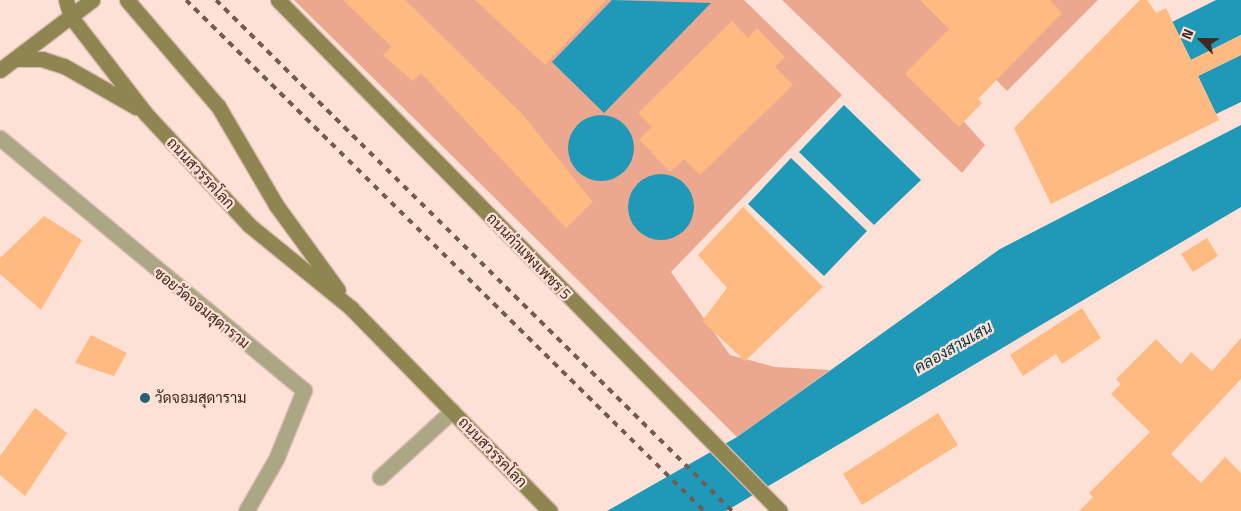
<!DOCTYPE html>
<html>
<head>
<meta charset="utf-8">
<style>
  body { margin:0 }
  #map { position:relative; width:1241px; height:511px; overflow:hidden; background:#fee1d6; font-family:"Titillium Web",Sarabun,sans-serif }
  div>[style] { position:absolute }
  [style*='--x'] { left:calc(var(--x)*1px); top:calc(var(--y)*1px); width:calc(var(--w)*1px); rotate:calc(var(--a)*1deg) }
  .green>* { inset:0; background:#eca78f }
  .water>* { inset:0; background:#1f99b7 }
  .round { border-radius:50% }
  .building>* { inset:0; background:#ffba81 }
  .roads { filter:drop-shadow(1px 0 #d9bcb1) drop-shadow(-1px 0 #d9bcb1) drop-shadow(0 1px #d9bcb1) drop-shadow(0 -1px #d9bcb1) }
  .street>* { height:15px; margin:-7.5px; padding:0 7.5px; transform-origin:7.5px; border-radius:7.5px; background:#aba683 }
  .secondary>* { height:15px; margin:-7.5px; padding:0 7.5px; transform-origin:7.5px; border-radius:7.5px; background:#8e8550 }
  .rail>* { height:4px; margin-top:-2px; transform-origin:0; background:repeating-linear-gradient(90deg,#765a51 0 6px,transparent 0 12px) }
  .dots>* { width:14px; height:14px; translate:-50% -50%; box-sizing:border-box; border:2px solid #fee1d6; border-radius:50% }
  span { translate:-50% -50%; white-space:nowrap; text-align:center; line-height:1.15; -webkit-text-stroke:4.5px #fee1d6; paint-order:stroke }
  .street-label { font-size:15px; color:#43281f }
  .poi-label { font-size:15px; color:#43281f }
  .left { translate:0 -50%; text-align:left }
  .water-label { font-size:16px; color:#053947; font-style:italic }
  .north { position:absolute; left:1176px; top:15px; width:50px; height:50px; -webkit-text-stroke:4px #fee1d6; paint-order:stroke; rotate:293deg; font-size:14px; font-weight:700; line-height:20px; text-align:center; color:#43281f }
  .north::after { content:''; display:block; margin:auto; width:18px; height:22px; background:#43281f; clip-path:polygon(50% 0,100% 100%,50% 72%,0 100%) }
</style>
</head>
<body>
<div id="map">
  <div class="green">
    <i style="clip-path:polygon(294px 0,744px 0,842px 95px,671px 272px,730px 355px,775px 367px,830px 370px,737px 437px)"></i>
    <i style="clip-path:polygon(782px 0,1098px 0,1007px 91px,949px 31px,918px 70px,985px 145px,962px 173px)"></i>
  </div>
  <div class="water">
    <i style="clip-path:polygon(612px 0,711px 3px,604px 113px,552px 62px)"></i>
    <i style="clip-path:polygon(1216px 0,1241px 0,1241px 35px,1191px 60px,1172px 22px)"></i>
    <i style="clip-path:polygon(1241px 55px,1241px 102px,1216px 114px,1198px 76px)"></i>
    <i style="clip-path:polygon(844px 105px,921px 180px,874px 225px,799px 152px)"></i>
    <i class="round" style="left:568px;top:115px;width:66px;height:66px"></i>
    <i style="clip-path:polygon(1241px 125px,1241px 207px,726px 511px,607px 511px,737px 437px,1000px 249px)"></i>
    <i style="clip-path:polygon(791px 158px,867px 231px,824px 276px,748px 204px)"></i>
    <i class="round" style="left:628px;top:174px;width:66px;height:66px"></i>
  </div>
  <div class="building">
    <i style="clip-path:polygon(343px 0,405px 0,523px 115px,593px 202px,566px 228px,421px 73px,413px 81px,383px 55px,392px 47px)"></i>
    <i style="clip-path:polygon(475px 0,606px 0,545px 65px)"></i>
    <i style="clip-path:polygon(920px 0,1049px 0,1062px 13px,978px 99px,982px 103px,959px 127px,905px 74px,949px 29px)"></i>
    <i style="clip-path:polygon(1140px 0,1147px 0,1156px 13px,1166px 8px,1191px 60px,1241px 35px,1241px 55px,1198px 76px,1219px 120px,1051px 204px,1014px 128px)"></i>
    <i style="clip-path:polygon(732px 21px,748px 38px,757px 28px,785px 57px,775px 67px,793px 85px,700px 175px,684px 159px,670px 172px,639px 139px,652px 127px,638px 113px)"></i>
    <i style="clip-path:polygon(743px 207px,823px 287px,745px 361px,702px 321px,727px 288px,698px 255px)"></i>
    <i style="clip-path:polygon(44px 216px,82px 240px,41px 310px,0 274px,0 258px)"></i>
    <i style="clip-path:polygon(1207px 238px,1218px 256px,1193px 272px,1181px 254px)"></i>
    <i style="clip-path:polygon(1082px 308px,1101px 338px,1062px 364px,1056px 354px,1023px 376px,1010px 355px)"></i>
    <i style="clip-path:polygon(91px 335px,127px 353px,114px 376px,75px 363px)"></i>
    <i style="clip-path:polygon(1241px 338px,1241px 379px,1171px 454px,1201px 483px,1225px 457px,1241px 473px,1241px 511px,1079px 511px,1093px 497px,1089px 493px,1150px 432px,1111px 394px,1121px 384px,1116px 379px,1156px 339px,1181px 364px,1191px 352px,1212px 371px)"></i>
    <i style="clip-path:polygon(35px 408px,67px 433px,25px 496px,0 475px,0 456px)"></i>
    <i style="clip-path:polygon(938px 413px,958px 445px,862px 505px,843px 474px)"></i>
  </div>
  <div class="roads">
    <div class="street">
      <i style="--x:0;--y:138;--w:395;--a:39.7"></i>
      <i style="--x:304;--y:390;--w:74;--a:112.1"></i>
      <i style="--x:276;--y:459;--w:60;--a:120"></i>
      <i style="--x:380;--y:477;--w:98;--a:-42.5"></i>
    </div>
    <div class="secondary">
      <i style="--x:66;--y:0;--w:18;--a:74"></i>
      <i style="--x:71;--y:17;--w:123;--a:52.3"></i>
      <i style="--x:146;--y:114;--w:151;--a:47.1"></i>
      <i style="--x:249;--y:225;--w:132;--a:39.1"></i>
      <i style="--x:351;--y:308;--w:284;--a:45.6"></i>
      <i style="--x:127;--y:0;--w:140;--a:49.4"></i>
      <i style="--x:218;--y:106;--w:115;--a:59.6"></i>
      <i style="--x:276;--y:205;--w:105;--a:53.9"></i>
      <i style="--x:278;--y:0;--w:716;--a:45.51"></i>
      <i style="--x:15;--y:59;--w:27;--a:0"></i>
      <i style="--x:42;--y:59;--w:23;--a:18"></i>
      <i style="--x:64;--y:66;--w:83;--a:29.7"></i>
      <i style="--x:0;--y:70;--w:116;--a:-37.3"></i>
    </div>
  </div>
  <div class="rail">
    <i style="--x:186;--y:0;--w:728;--a:44.61"></i>
    <i style="--x:216;--y:0;--w:726;--a:44.72"></i>
  </div>
  <div class="dots">
    <i style="left:145px;top:398px;background:#206376"></i>
  </div>
  <div class="street-label">
    <span style="left:201px;top:173px;rotate:47deg">ถนนสวรรคโลก</span>
    <span style="left:529px;top:256px;rotate:46deg">ถนนกำแพงเพชร 5</span>
    <span style="left:202px;top:308px;rotate:39deg">ซอยวัดจอมสุดาราม</span>
    <span style="left:493px;top:452px;rotate:46deg">ถนนสวรรคโลก</span>
  </div>
  <div class="poi-label">
    <span class="left" style="left:155px;top:398px">วัดจอมสุดาราม</span>
  </div>
  <div class="water-label">
    <span style="left:953px;top:347px;rotate:-30deg">คลองสามเสน</span>
  </div>
  <div class="north">N</div>
</div>
</body>
</html>
